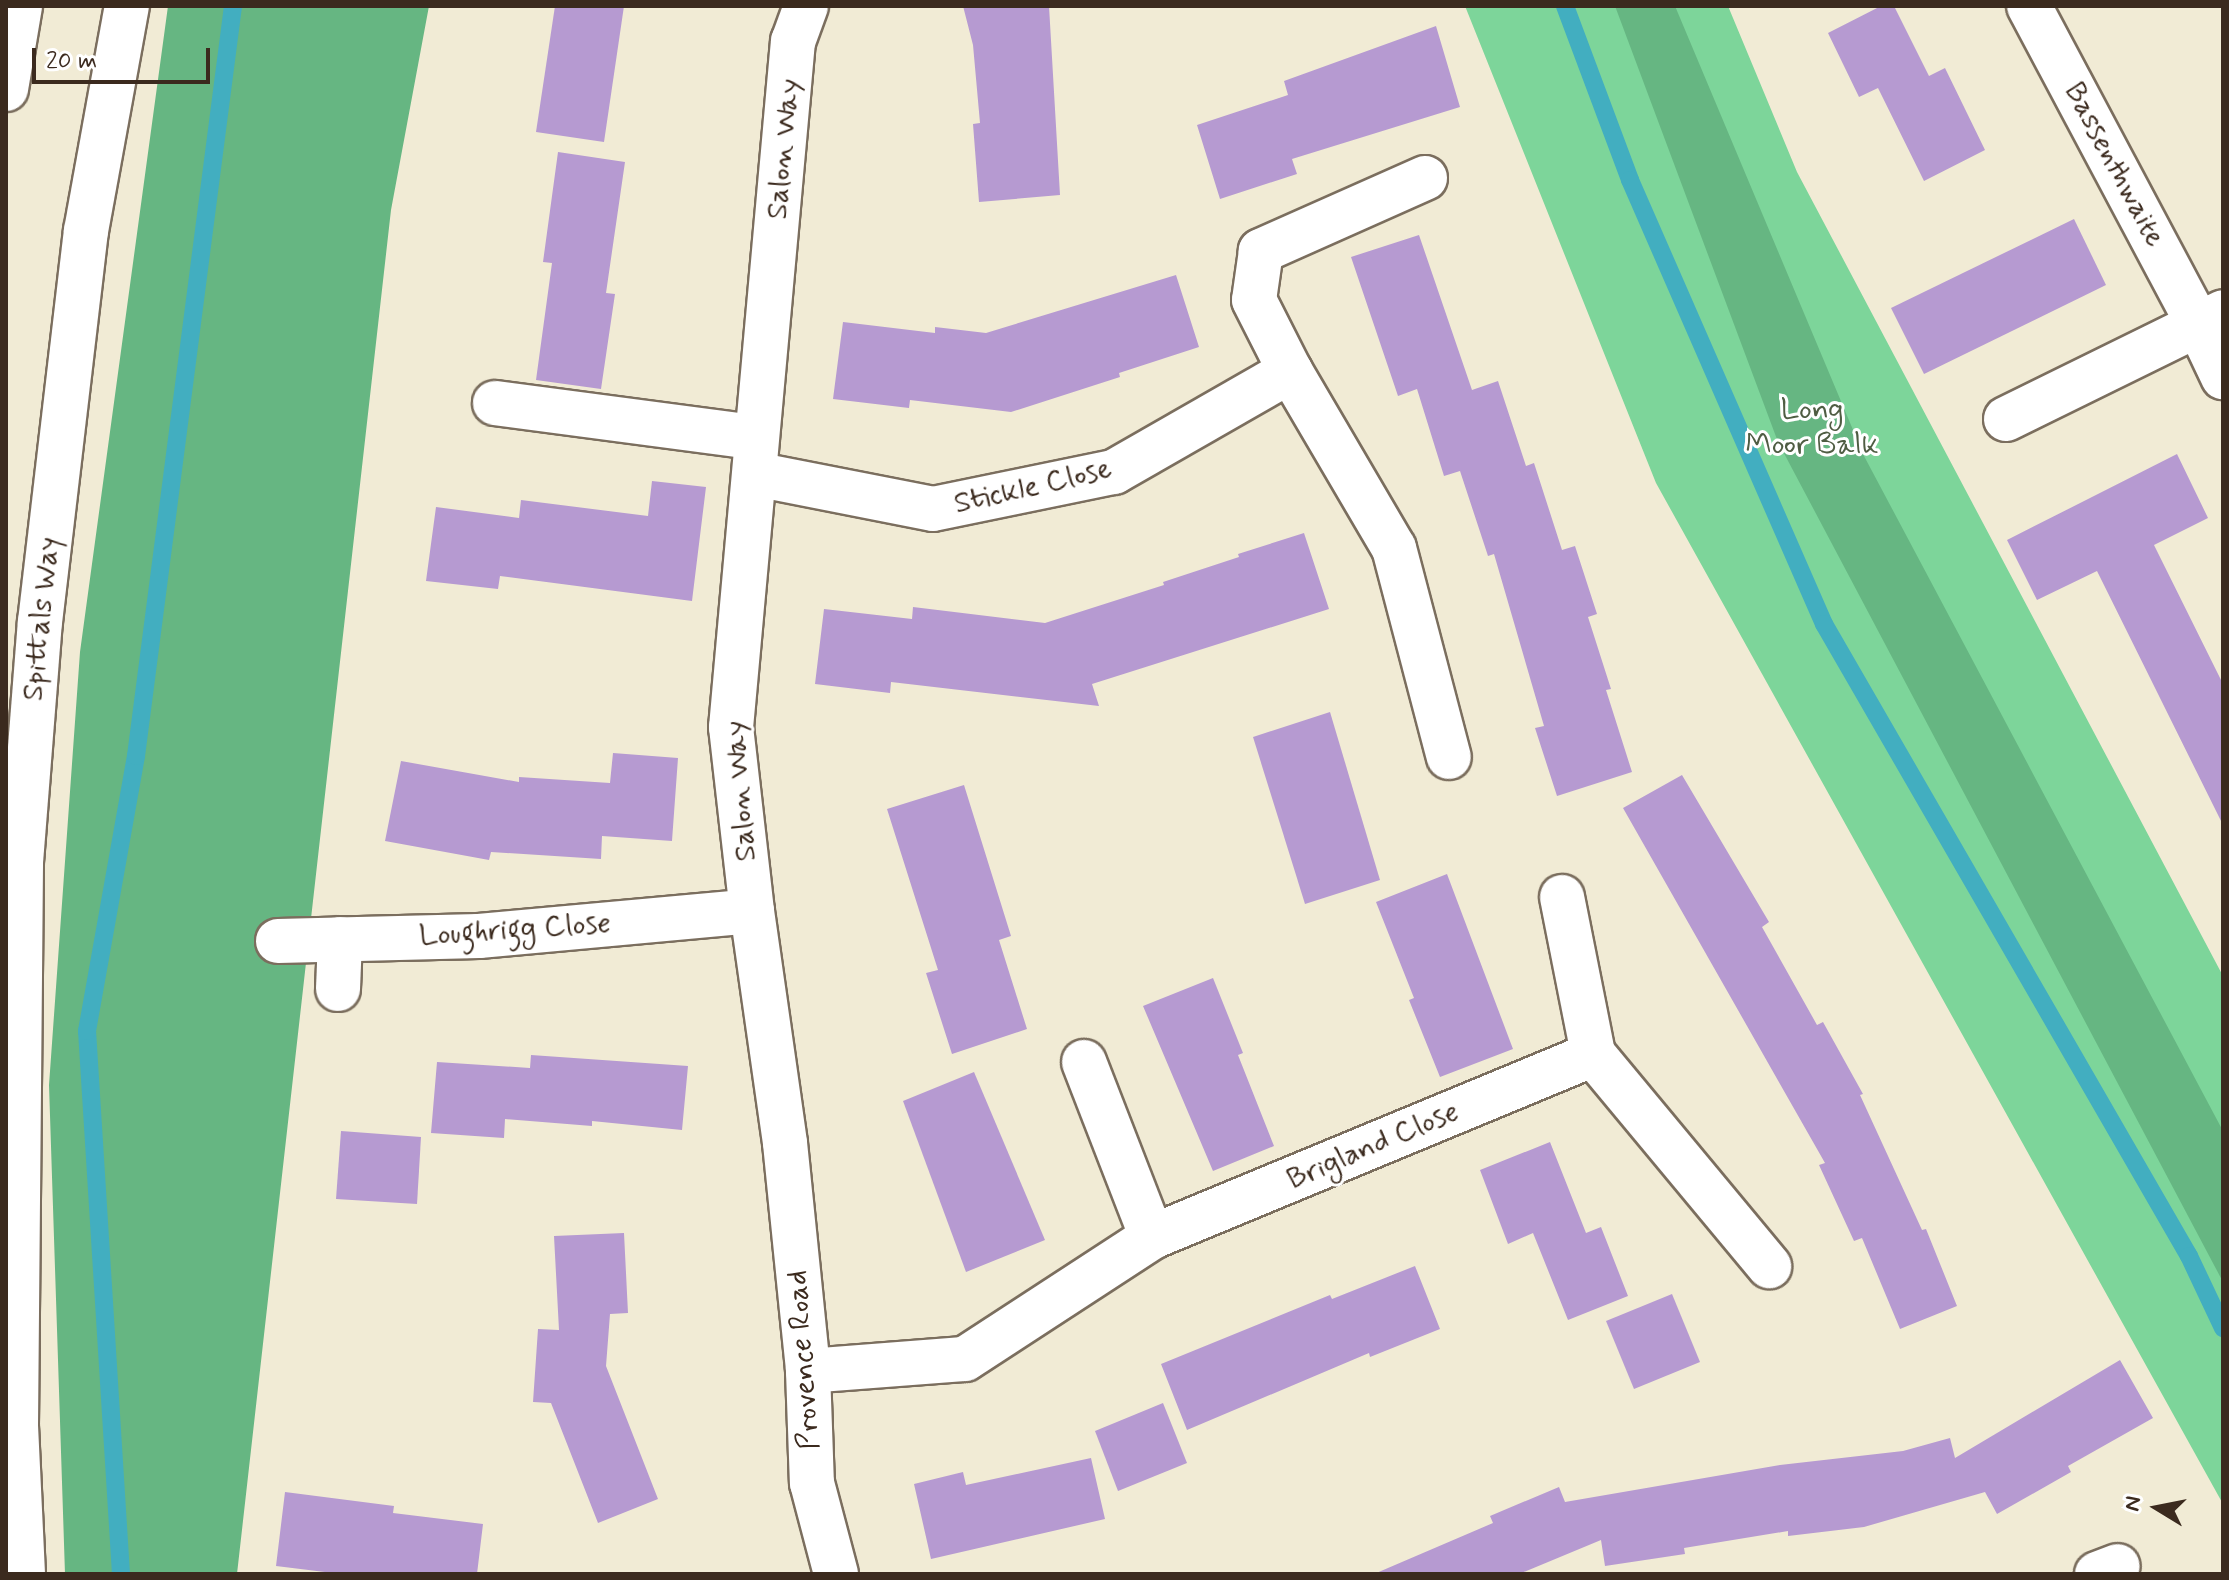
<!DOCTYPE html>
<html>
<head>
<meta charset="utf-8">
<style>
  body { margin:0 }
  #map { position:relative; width:2229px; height:1580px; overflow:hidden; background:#f1ebd5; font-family:Mynerve,sans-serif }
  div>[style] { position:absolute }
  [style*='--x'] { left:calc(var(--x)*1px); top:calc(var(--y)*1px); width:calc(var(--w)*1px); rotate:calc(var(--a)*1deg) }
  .green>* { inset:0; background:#7dd59a }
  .forest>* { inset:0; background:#66b682 }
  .stream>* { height:18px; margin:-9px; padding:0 9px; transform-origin:9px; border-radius:9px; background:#42aec0 }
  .building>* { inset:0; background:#b69ad1 }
  .roads { filter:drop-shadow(2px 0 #7b6e5e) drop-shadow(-2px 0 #7b6e5e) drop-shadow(0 2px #7b6e5e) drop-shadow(0 -2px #7b6e5e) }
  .minor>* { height:44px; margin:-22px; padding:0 22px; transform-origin:22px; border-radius:22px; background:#fff }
  .highway>* { height:44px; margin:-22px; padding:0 22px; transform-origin:22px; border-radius:22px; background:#fff }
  span { translate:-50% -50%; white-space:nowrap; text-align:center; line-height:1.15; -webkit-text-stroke:6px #fff; paint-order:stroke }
  .street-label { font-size:30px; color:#3b2a1e }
  .park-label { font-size:30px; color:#4f5d43 }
  .frame { position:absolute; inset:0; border:8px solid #3b2a1e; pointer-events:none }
  .north { position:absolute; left:2117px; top:1468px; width:80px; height:80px; -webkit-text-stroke:6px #fff; paint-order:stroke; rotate:280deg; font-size:22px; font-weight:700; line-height:32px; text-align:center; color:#3b2a1e }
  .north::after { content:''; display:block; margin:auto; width:28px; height:36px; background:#3b2a1e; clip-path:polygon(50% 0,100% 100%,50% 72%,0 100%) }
  .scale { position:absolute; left:32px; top:48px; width:178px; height:36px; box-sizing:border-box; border:4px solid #3b2a1e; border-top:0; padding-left:10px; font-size:24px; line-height:28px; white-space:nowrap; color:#3b2a1e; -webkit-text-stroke:6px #fff; paint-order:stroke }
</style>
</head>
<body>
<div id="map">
  <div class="green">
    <i style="clip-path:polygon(1465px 6px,1728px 6px,1797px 172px,2223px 976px,2223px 1504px,1656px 483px)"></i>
  </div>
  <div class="forest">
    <i style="clip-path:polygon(168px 6px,429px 6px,391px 210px,237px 1574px,65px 1574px,49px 1085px,80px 652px)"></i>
    <i style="clip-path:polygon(1615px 6px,1675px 6px,1864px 456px,2223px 1131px,2223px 1282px,1778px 442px)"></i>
  </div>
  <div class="stream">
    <i style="--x:1565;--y:6;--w:186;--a:69.5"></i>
    <i style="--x:1630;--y:180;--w:485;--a:66.4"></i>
    <i style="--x:1824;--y:624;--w:730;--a:59.99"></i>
    <i style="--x:2189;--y:1256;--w:80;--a:64.7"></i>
    <i style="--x:121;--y:1574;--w:544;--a:-93.58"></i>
    <i style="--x:87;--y:1031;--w:279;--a:-79.9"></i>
    <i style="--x:136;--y:756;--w:756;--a:-82.63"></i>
  </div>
  <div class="building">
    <i style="clip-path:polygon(555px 6px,624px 6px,604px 142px,536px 132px)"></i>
    <i style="clip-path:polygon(963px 6px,1049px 6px,1060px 195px,979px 202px,973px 124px,980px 123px,973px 45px)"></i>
    <i style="clip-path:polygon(1881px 6px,1894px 6px,1929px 76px,1945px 68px,1985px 150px,1924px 181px,1878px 88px,1859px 97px,1828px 33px)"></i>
    <i style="clip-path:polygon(1436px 26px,1460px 107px,1292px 159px,1297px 174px,1220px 199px,1197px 125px,1288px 95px,1284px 81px)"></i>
    <i style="clip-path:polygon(558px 152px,625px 162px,606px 293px,615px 294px,601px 389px,536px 380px,552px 263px,543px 262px)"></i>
    <i style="clip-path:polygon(2074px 219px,2106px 285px,1924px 374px,1891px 308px)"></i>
    <i style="clip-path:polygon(1419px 235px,1472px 390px,1498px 381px,1526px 466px,1534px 463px,1562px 550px,1575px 546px,1597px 614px,1588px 617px,1611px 689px,1606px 690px,1632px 772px,1557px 796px,1535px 728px,1544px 726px,1494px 554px,1488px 556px,1460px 471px,1444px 476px,1417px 389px,1398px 396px,1351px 257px)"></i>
    <i style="clip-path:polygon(1176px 275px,1199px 347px,1119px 373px,1120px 377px,1011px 412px,910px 400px,909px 408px,833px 399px,843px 322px,935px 333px,935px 327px,986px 333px)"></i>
    <i style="clip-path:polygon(2177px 454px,2208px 518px,2154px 545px,2223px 684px,2223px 825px,2097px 571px,2037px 600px,2007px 540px)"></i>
    <i style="clip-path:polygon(652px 481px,706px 487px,692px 601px,500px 576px,498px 589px,426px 581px,436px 507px,519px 518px,521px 500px,648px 516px)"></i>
    <i style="clip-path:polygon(1304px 533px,1329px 609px,1092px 684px,1099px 706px,891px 682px,890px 693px,815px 684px,824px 609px,912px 619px,913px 607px,1045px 623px,1164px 585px,1163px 582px,1239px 557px,1238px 554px)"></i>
    <i style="clip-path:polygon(1330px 712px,1380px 880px,1305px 904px,1253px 737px)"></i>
    <i style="clip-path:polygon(613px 753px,678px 758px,672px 841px,602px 836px,601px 859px,491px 852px,489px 860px,385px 841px,401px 761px,519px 782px,519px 777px,610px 783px)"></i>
    <i style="clip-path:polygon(1682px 775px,1769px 922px,1762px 927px,1817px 1025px,1823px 1022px,1863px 1094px,1860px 1095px,1922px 1230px,1926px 1229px,1957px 1306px,1900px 1329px,1862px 1238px,1854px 1241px,1819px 1165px,1825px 1163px,1623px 808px)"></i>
    <i style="clip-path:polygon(964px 785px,1011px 936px,999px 940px,1027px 1029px,952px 1054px,926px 973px,938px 970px,887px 809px)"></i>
    <i style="clip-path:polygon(1447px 874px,1513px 1049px,1440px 1077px,1409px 1000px,1414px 998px,1376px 902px)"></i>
    <i style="clip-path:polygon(1213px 978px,1243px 1053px,1238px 1055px,1274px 1146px,1213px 1171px,1143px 1006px)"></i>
    <i style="clip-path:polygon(531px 1055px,688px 1066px,682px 1130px,592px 1121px,592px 1126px,505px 1119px,504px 1138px,431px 1133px,437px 1062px,530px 1068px)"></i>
    <i style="clip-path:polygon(974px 1072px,1045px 1240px,966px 1272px,903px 1101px)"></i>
    <i style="clip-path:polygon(341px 1131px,421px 1137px,417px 1204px,336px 1199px)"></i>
    <i style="clip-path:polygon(1550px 1142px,1586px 1233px,1601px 1227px,1628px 1296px,1568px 1320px,1533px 1233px,1508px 1244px,1480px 1170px)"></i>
    <i style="clip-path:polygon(624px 1233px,628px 1313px,610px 1314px,606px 1366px,658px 1499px,598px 1523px,551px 1403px,533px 1402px,538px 1329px,559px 1330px,554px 1236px)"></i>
    <i style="clip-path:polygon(1415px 1266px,1440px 1329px,1370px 1357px,1369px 1353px,1187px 1430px,1161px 1364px,1330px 1295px,1332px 1299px)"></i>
    <i style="clip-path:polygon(1672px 1294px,1700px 1362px,1634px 1389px,1606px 1321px)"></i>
    <i style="clip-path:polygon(2120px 1360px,2153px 1418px,2068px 1466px,2071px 1472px,1997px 1514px,1985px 1492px,1864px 1527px,1788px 1536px,1788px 1531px,1684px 1548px,1685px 1554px,1605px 1566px,1601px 1540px,1519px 1574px,1374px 1574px,1493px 1523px,1490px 1516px,1559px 1487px,1565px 1502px,1780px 1465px,1903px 1451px,1950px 1438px,1955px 1458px)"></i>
    <i style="clip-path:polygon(1163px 1403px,1187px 1463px,1118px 1491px,1095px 1431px)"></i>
    <i style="clip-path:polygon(1091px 1458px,1105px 1519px,931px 1559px,914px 1484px,963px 1472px,966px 1485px)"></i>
    <i style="clip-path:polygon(285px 1492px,394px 1506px,393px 1513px,483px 1524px,477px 1574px,341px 1574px,276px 1566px)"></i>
  </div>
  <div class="roads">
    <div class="minor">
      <i style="--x:806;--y:6;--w:37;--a:110"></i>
      <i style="--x:793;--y:41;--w:689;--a:95.16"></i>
      <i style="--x:731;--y:727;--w:185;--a:83.5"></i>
      <i style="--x:752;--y:911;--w:234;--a:81.9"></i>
      <i style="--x:785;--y:1143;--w:229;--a:84.2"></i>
      <i style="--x:808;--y:1371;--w:112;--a:88"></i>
      <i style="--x:812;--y:1483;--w:94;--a:75.2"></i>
      <i style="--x:2029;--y:6;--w:360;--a:62"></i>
      <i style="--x:2198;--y:324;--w:59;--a:64.7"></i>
      <i style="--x:1425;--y:178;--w:180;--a:156"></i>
      <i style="--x:1261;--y:251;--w:49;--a:98.1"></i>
      <i style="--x:1254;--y:300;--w:80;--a:63.1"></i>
      <i style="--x:1290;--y:371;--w:205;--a:59.6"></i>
      <i style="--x:1394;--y:548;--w:216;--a:75.3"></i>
      <i style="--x:495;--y:403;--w:262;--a:7.5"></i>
      <i style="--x:2006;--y:419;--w:242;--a:-26.2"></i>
      <i style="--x:755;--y:474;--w:181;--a:11.1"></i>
      <i style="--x:933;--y:509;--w:185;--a:-11.6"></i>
      <i style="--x:1114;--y:472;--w:203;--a:-29.8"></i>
      <i style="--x:1562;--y:897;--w:160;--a:78.8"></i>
      <i style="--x:1593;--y:1054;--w:276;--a:50.3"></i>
      <i style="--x:278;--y:941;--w:201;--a:-1.4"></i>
      <i style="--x:479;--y:936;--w:274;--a:-5.2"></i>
      <i style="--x:338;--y:989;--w:50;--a:-87.7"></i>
      <i style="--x:1084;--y:1062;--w:188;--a:68.8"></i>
      <i style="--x:808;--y:1371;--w:157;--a:-4.4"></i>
      <i style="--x:965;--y:1359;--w:223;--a:-33.1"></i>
      <i style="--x:1152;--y:1237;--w:477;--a:-22.5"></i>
      <i style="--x:2097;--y:1574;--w:22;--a:-21"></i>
    </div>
    <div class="highway">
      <i style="--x:6;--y:89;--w:84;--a:-80.4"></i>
      <i style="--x:23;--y:1574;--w:149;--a:-92.7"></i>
      <i style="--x:16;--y:1425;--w:563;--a:-89.49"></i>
      <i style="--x:21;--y:862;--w:241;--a:-85.5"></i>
      <i style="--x:40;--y:622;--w:394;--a:-83.3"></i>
      <i style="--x:86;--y:231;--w:229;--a:-79.7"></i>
    </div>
  </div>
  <div class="street-label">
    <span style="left:784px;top:149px;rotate:-85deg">Salon Way</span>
    <span style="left:2114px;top:165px;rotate:62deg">Bassenthwaite</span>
    <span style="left:1033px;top:487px;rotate:-13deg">Stickle Close</span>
    <span style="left:42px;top:619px;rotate:-84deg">Spittals Way</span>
    <span style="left:741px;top:791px;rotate:-95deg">Salon Way</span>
    <span style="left:515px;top:930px;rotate:-4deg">Loughrigg Close</span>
    <span style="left:1373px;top:1146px;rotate:-23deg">Brigland Close</span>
    <span style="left:804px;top:1360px;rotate:-94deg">Provence Road</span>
  </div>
  <div class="park-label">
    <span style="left:1812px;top:427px">Long<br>Moor Balk</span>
  </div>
  <div class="frame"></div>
  <div class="north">N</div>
  <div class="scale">20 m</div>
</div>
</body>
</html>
